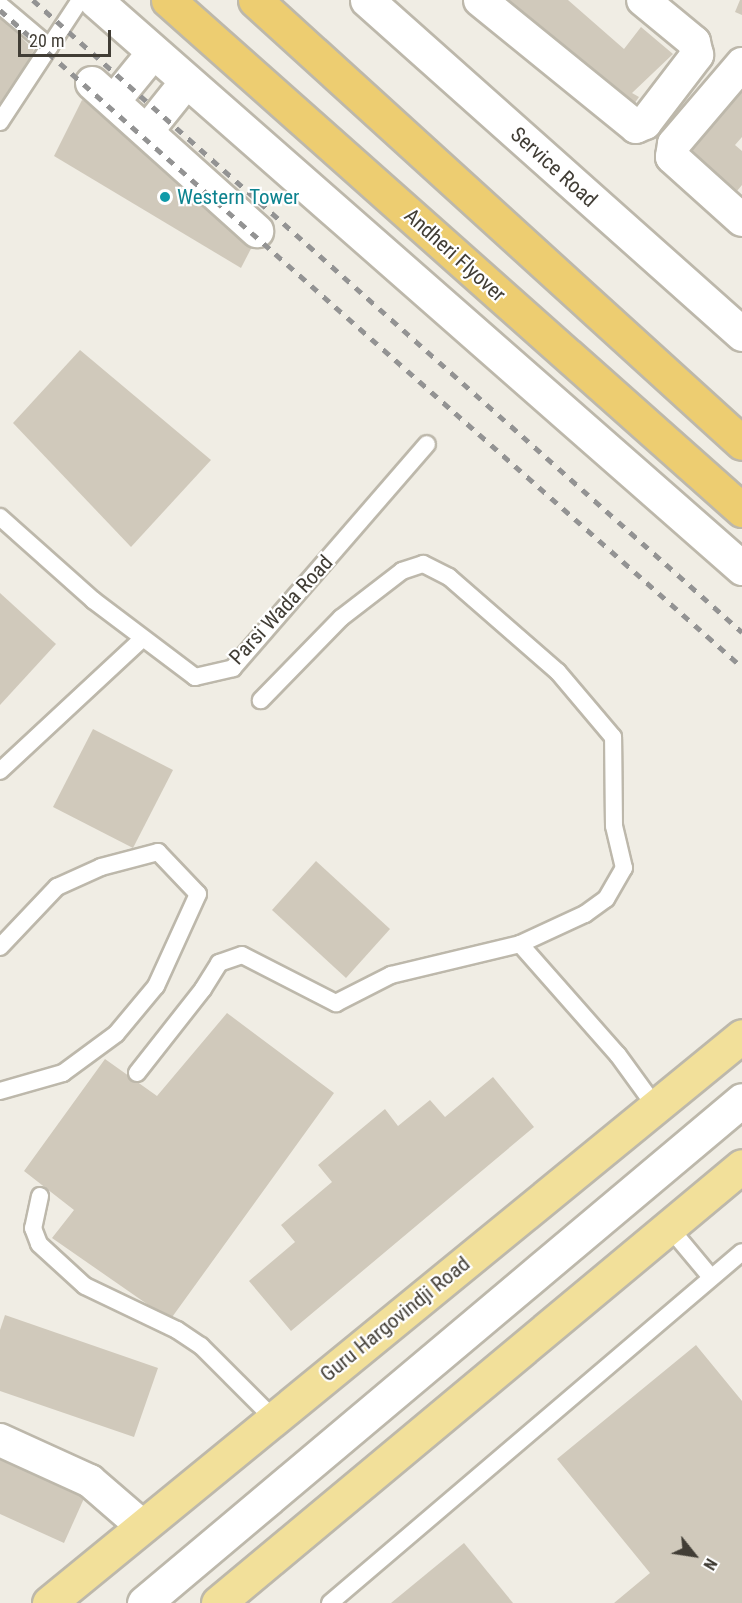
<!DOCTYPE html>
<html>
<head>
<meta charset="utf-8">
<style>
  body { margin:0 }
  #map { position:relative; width:742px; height:1603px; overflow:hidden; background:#f0ede4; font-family:"Roboto Condensed",sans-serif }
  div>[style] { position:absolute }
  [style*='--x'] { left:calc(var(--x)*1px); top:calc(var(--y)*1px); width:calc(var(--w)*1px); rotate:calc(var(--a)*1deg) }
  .building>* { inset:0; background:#d0c9bb }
  .roads { filter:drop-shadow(2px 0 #bdb8ab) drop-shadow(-2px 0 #bdb8ab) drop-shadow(0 2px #bdb8ab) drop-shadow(0 -2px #bdb8ab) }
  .service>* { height:16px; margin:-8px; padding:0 8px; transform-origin:8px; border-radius:8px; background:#fff }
  .minor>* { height:32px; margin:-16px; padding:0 16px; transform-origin:16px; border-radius:16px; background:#fff }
  .tertiary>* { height:33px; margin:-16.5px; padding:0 16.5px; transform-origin:16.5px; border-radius:16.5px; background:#fff }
  .primary>* { height:33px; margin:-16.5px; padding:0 16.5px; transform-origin:16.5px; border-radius:16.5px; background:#f2e09a }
  .motorway>* { height:33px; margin:-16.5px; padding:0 16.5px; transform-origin:16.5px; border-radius:16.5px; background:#edcd71 }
  .rail>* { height:4.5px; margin-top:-2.25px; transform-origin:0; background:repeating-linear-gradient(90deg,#939393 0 8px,transparent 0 16px) }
  .dots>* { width:16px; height:16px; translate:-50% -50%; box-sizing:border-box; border:3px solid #fff; border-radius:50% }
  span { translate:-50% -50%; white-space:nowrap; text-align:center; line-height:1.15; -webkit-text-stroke:4.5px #fff; paint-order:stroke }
  .street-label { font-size:21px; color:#413d35 }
  .culture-label { font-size:21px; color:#0d838f }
  .left { translate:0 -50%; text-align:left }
  .north { position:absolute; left:664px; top:1525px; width:60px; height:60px; -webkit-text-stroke:4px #fff; paint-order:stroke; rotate:120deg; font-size:16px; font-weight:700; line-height:24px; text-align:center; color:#413d35 }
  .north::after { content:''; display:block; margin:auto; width:21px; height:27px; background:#413d35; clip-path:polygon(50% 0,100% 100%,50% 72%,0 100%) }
  .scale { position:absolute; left:18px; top:30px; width:93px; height:27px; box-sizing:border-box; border:3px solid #413d35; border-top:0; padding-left:8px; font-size:18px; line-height:21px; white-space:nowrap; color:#413d35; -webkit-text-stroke:4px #fff; paint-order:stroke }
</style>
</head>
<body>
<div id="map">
  <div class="building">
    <i style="clip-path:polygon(501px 0,568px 0,624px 49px,641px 27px,673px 54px,632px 93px,639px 97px,627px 114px)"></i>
    <i style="clip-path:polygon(740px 0,742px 0,742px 15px,735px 12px)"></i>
    <i style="clip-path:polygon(0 16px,34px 50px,0 112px)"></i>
    <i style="clip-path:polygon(742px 75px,742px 137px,735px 145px,742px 151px,742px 185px,732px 197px,679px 152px)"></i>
    <i style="clip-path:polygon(82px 100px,117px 115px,257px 237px,241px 268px,54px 156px)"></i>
    <i style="clip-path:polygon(80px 350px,211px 460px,131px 547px,13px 423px)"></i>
    <i style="clip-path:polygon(0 593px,56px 644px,0 705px)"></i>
    <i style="clip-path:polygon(93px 729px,173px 770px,133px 848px,53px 807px)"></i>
    <i style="clip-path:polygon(316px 861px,390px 929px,346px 978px,272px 910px)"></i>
    <i style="clip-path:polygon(227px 1013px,334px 1093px,170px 1320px,52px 1238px,74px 1210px,24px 1171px,105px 1059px,157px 1096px)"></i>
    <i style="clip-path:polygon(493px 1077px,534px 1127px,291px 1331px,249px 1281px,295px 1242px,281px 1225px,332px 1182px,318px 1165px,385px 1109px,398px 1126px,430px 1100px,445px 1117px)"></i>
    <i style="clip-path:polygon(5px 1315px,158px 1368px,134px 1437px,0 1391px,0 1330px)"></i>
    <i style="clip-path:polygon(696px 1345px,742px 1401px,742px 1603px,614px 1603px,650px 1573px,557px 1459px)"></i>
    <i style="clip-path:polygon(0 1456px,86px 1494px,64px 1543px,0 1514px)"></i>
    <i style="clip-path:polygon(464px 1543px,513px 1603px,391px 1603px)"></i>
  </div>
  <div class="roads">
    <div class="service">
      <i style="--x:0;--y:5;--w:65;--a:40"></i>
      <i style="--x:0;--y:122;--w:146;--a:-56.7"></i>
      <i style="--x:0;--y:517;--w:125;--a:41.7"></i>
      <i style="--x:93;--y:600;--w:128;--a:37"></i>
      <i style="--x:195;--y:677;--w:39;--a:-13"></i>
      <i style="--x:233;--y:668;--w:296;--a:-49.1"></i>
      <i style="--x:0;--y:771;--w:195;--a:-42.9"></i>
      <i style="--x:520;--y:944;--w:148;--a:48.6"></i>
      <i style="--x:618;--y:1055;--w:63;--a:54"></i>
      <i style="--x:0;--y:947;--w:83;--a:-46.5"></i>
      <i style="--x:57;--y:887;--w:48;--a:-24.4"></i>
      <i style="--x:101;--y:867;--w:59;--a:-14.7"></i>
      <i style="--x:158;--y:852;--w:58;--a:46.4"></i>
      <i style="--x:198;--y:894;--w:101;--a:114.5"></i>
      <i style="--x:156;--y:986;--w:62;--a:129.8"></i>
      <i style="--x:116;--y:1034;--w:66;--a:143.7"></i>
      <i style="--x:63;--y:1073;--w:66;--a:164.1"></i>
      <i style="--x:137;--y:1073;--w:107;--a:-51.8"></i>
      <i style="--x:203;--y:989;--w:31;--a:-58"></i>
      <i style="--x:219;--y:963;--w:24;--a:-19"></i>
      <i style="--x:242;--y:955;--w:106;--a:27.1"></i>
      <i style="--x:336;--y:1003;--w:62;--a:-27"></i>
      <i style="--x:391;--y:975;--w:133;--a:-13.5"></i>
      <i style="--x:520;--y:944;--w:72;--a:-24.8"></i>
      <i style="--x:585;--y:914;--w:26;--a:-36"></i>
      <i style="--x:606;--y:899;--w:36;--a:-60"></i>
      <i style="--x:624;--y:868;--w:43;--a:-103.4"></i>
      <i style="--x:614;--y:826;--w:89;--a:-90.6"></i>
      <i style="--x:613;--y:737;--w:85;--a:-130.2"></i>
      <i style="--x:558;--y:672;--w:145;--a:-138.9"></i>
      <i style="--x:449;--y:577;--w:29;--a:-153"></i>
      <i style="--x:423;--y:564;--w:22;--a:162"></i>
      <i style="--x:402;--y:571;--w:77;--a:142.4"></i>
      <i style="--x:341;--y:618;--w:115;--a:134.3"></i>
      <i style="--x:40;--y:1196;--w:33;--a:102"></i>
      <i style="--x:33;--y:1228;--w:17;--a:69"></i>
      <i style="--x:39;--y:1244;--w:62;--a:42.4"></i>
      <i style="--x:85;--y:1286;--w:102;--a:25.6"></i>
      <i style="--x:177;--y:1330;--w:29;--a:34"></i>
      <i style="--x:201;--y:1346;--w:102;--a:45"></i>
      <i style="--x:669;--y:1227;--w:64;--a:50.1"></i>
      <i style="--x:330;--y:1603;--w:541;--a:-40.43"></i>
    </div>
    <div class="minor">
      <i style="--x:480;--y:0;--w:201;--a:39.1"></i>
      <i style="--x:636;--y:127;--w:10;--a:-24"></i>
      <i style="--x:645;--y:123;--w:86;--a:-52.6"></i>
      <i style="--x:697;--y:55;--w:13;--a:-103"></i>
      <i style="--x:694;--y:42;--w:66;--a:-140.5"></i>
      <i style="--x:742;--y:64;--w:105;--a:130.4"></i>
      <i style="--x:674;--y:144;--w:13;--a:99"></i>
      <i style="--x:672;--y:157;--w:94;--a:42"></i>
      <i style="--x:92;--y:83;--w:222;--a:41.9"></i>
      <i style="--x:114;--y:101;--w:63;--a:-50.8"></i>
      <i style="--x:147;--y:131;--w:64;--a:-51.3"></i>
      <i style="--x:0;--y:1440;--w:99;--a:24.5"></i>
      <i style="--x:90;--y:1481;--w:67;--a:40.8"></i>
    </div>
    <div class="tertiary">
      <i style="--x:95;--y:0;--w:861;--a:41.28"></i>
      <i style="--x:367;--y:0;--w:502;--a:41.69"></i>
      <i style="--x:144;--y:1603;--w:781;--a:-40.07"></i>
    </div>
    <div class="primary">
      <i style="--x:49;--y:1603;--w:895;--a:-39.29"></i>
      <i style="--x:218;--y:1603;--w:682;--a:-39.83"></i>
    </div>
    <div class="motorway">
      <i style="--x:168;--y:0;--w:768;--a:41.62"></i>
      <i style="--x:255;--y:0;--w:658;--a:42.29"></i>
    </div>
  </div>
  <div class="rail">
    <i style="--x:33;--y:0;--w:950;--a:41.71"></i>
    <i style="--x:0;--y:10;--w:991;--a:41.52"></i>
  </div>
  <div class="dots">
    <i style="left:165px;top:197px;background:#0f9aa8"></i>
  </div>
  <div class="street-label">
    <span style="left:554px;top:167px;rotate:42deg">Service Road</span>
    <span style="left:455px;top:255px;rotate:42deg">Andheri Flyover</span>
    <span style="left:281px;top:610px;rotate:-47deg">Parsi Wada Road</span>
    <span style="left:395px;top:1319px;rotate:-39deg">Guru Hargovindji Road</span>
  </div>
  <div class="culture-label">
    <span class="left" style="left:177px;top:197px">Western Tower</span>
  </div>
  <div class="north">N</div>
  <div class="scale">20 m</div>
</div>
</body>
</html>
